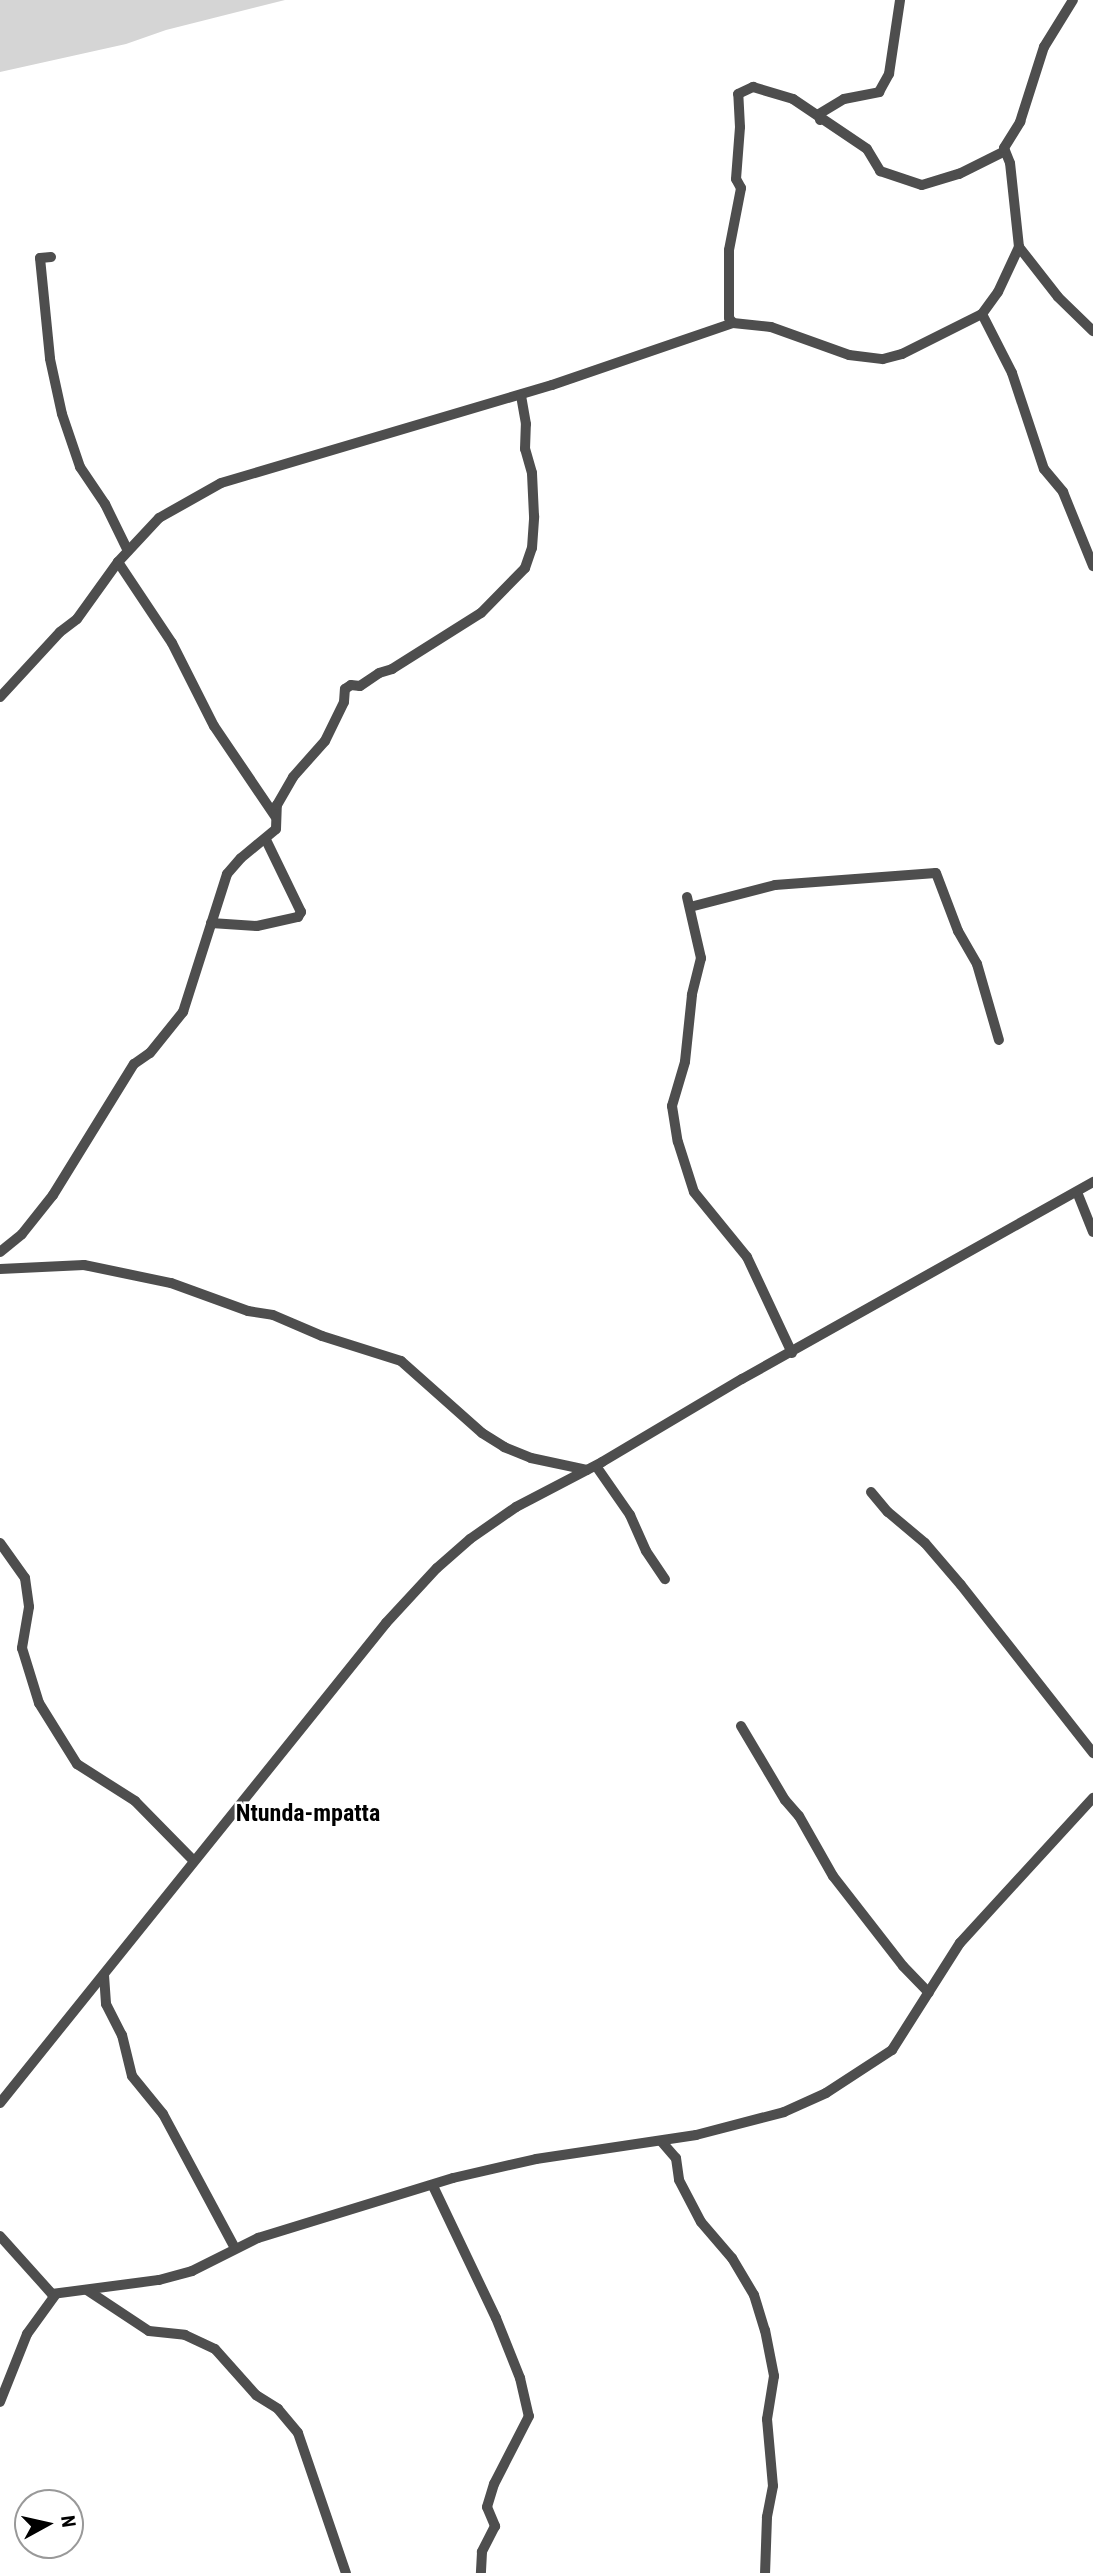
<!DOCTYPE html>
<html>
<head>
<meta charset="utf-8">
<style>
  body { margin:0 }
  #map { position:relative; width:1093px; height:2573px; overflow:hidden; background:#fff; font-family:"Roboto Condensed",sans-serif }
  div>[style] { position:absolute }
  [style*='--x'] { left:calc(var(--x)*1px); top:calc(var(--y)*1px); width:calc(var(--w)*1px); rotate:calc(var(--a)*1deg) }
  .green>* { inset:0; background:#d5d5d5 }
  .street>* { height:10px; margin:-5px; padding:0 5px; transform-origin:5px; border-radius:5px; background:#4e4e4e }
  span { translate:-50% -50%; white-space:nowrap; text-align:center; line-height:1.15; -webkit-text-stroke:5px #fff; paint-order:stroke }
  .quarter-label { font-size:24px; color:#000; font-weight:700 }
  .north { position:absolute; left:14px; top:2489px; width:70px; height:70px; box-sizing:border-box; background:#fff; border:2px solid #999; border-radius:50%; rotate:82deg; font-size:19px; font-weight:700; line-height:28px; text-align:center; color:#000 }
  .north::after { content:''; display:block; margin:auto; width:24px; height:32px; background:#000; clip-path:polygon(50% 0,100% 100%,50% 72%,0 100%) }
</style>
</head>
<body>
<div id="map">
  <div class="green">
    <i style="clip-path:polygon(0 0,285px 0,166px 30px,126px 44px,0 72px)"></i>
  </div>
  <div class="street">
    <i style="--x:820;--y:120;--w:6;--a:-99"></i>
    <i style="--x:819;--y:114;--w:29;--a:-31"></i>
    <i style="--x:844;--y:99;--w:36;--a:-11"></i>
    <i style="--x:879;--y:92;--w:21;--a:-61"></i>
    <i style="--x:889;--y:74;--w:75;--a:-81.5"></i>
    <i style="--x:1019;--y:247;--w:63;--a:52"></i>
    <i style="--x:1058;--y:297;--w:49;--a:44.2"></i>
    <i style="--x:51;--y:257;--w:11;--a:175"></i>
    <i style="--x:40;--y:258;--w:101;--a:84.3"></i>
    <i style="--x:50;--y:359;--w:56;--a:77.7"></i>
    <i style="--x:62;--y:414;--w:56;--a:71.2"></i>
    <i style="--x:80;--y:467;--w:45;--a:56"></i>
    <i style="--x:105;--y:504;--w:52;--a:63.9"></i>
    <i style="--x:982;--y:314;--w:66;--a:63"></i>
    <i style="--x:1012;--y:373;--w:101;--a:71.6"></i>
    <i style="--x:1044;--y:469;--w:30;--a:50"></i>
    <i style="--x:1063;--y:492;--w:80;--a:67.9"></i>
    <i style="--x:733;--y:323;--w:6;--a:-129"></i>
    <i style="--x:729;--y:318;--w:68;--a:-90"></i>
    <i style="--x:729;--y:250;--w:63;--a:-79"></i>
    <i style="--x:741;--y:188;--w:10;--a:-119"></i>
    <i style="--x:736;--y:179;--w:52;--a:-85.6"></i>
    <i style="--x:740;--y:127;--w:33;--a:-93"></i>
    <i style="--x:738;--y:94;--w:17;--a:-25"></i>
    <i style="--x:753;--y:87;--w:42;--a:16.7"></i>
    <i style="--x:793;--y:99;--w:89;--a:34"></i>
    <i style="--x:867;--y:149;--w:26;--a:59"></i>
    <i style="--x:880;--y:171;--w:44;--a:18.4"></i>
    <i style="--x:922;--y:185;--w:39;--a:-17"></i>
    <i style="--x:959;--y:174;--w:51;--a:-26.6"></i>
    <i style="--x:118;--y:562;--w:97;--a:56.3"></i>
    <i style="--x:172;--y:643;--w:93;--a:63.2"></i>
    <i style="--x:214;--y:726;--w:109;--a:55.9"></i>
    <i style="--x:0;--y:697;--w:88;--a:-47.3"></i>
    <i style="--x:60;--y:632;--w:21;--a:-37"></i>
    <i style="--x:77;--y:619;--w:70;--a:-54.3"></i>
    <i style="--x:118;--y:562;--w:60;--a:-47"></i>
    <i style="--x:159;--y:518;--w:71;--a:-29.4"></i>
    <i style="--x:221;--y:483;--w:345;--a:-16.5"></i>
    <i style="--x:552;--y:385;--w:191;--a:-18.9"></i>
    <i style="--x:733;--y:323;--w:38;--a:6"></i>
    <i style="--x:771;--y:327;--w:83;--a:19.7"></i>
    <i style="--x:849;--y:355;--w:34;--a:7"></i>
    <i style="--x:883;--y:359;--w:20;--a:-15"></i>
    <i style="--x:902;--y:354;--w:89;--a:-26.6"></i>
    <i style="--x:982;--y:314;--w:27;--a:-54"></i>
    <i style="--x:998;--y:292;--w:50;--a:-65"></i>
    <i style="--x:1019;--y:247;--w:84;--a:-96.1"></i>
    <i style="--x:1010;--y:163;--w:16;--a:-112"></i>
    <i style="--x:1004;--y:148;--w:31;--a:-58"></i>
    <i style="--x:1020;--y:122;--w:79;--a:-72.3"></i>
    <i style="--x:1044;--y:47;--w:55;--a:-58.3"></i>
    <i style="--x:687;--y:897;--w:63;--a:77.1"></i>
    <i style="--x:701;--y:958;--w:38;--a:104"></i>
    <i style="--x:692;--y:995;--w:67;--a:96"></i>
    <i style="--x:685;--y:1062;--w:46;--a:106.5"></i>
    <i style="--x:672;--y:1106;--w:36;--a:81"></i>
    <i style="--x:678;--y:1142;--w:52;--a:72.3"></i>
    <i style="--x:694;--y:1192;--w:84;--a:50.8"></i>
    <i style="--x:747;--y:1257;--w:106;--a:64.9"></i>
    <i style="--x:690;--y:907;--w:88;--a:-14.5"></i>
    <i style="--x:775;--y:885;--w:161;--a:-4.3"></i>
    <i style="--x:936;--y:873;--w:62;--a:69.2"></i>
    <i style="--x:958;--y:931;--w:38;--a:60"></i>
    <i style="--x:977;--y:964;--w:79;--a:73.9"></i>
    <i style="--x:211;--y:923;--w:46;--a:3.7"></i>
    <i style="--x:257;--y:926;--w:42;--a:-12.4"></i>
    <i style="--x:298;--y:917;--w:6;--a:-59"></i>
    <i style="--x:301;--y:912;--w:80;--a:-115.9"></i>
    <i style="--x:1077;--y:1192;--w:43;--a:68.2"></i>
    <i style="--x:0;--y:1252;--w:28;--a:-39"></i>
    <i style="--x:22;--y:1234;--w:50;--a:-51.5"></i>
    <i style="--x:53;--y:1195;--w:154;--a:-58.3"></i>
    <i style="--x:134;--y:1064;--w:19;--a:-35"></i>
    <i style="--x:150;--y:1053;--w:53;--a:-51.2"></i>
    <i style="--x:183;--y:1012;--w:145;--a:-72.3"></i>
    <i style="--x:227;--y:874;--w:21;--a:-49"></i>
    <i style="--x:241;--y:858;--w:45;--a:-39.6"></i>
    <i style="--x:276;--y:829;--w:24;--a:-88"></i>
    <i style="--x:277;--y:805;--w:32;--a:-60"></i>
    <i style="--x:293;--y:777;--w:48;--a:-48.4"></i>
    <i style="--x:325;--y:741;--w:43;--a:-64"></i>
    <i style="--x:344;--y:702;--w:13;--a:-86"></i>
    <i style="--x:345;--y:689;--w:7;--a:-34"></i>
    <i style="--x:351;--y:685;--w:9;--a:6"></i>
    <i style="--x:360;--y:686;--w:23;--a:-34"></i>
    <i style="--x:379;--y:673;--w:14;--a:-17"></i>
    <i style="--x:392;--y:669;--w:105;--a:-32.2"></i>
    <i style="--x:481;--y:613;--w:63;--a:-45.6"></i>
    <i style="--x:525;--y:568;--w:21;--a:-71"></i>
    <i style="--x:532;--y:548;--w:32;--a:-86"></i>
    <i style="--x:534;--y:516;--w:43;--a:-92.7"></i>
    <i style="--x:532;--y:473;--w:25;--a:-106"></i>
    <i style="--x:525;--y:449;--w:25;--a:-88"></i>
    <i style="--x:526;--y:424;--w:29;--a:-100"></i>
    <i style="--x:0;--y:1269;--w:84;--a:-2.7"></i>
    <i style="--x:84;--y:1265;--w:89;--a:11.7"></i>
    <i style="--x:171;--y:1283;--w:82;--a:20"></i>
    <i style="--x:248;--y:1311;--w:25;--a:9"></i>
    <i style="--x:273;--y:1315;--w:53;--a:23.2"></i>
    <i style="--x:322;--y:1336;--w:83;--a:17.6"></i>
    <i style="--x:401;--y:1361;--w:108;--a:41.6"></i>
    <i style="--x:482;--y:1433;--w:26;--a:32"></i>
    <i style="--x:504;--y:1447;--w:29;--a:22"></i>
    <i style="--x:531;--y:1458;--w:57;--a:12.1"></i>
    <i style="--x:596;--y:1466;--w:60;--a:55.2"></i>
    <i style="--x:630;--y:1515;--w:39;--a:66"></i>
    <i style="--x:646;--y:1551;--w:34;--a:56"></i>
    <i style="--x:871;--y:1492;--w:26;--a:50"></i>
    <i style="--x:888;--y:1512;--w:48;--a:40"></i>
    <i style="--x:925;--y:1543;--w:55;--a:49.4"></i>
    <i style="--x:961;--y:1585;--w:214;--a:51.8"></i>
    <i style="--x:0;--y:1543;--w:43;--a:54.5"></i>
    <i style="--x:25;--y:1578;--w:29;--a:82"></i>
    <i style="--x:29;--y:1607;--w:42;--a:99.7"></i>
    <i style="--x:22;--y:1648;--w:58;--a:72.8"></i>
    <i style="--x:39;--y:1703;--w:72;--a:58.1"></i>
    <i style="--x:77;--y:1764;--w:69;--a:32.5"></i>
    <i style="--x:135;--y:1801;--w:83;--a:45.5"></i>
    <i style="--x:741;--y:1726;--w:86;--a:59.3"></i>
    <i style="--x:785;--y:1800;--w:21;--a:49"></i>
    <i style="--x:799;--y:1816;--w:69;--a:60.5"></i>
    <i style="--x:833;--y:1876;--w:114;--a:52.1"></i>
    <i style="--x:903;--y:1966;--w:37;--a:46"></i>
    <i style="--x:104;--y:1975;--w:29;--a:86"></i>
    <i style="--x:106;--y:2004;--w:35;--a:63"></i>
    <i style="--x:122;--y:2035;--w:42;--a:76.3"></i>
    <i style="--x:132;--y:2076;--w:49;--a:50.8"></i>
    <i style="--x:163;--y:2114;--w:152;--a:61.8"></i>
    <i style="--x:0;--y:2103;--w:616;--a:-51.19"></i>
    <i style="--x:386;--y:1623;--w:75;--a:-47.2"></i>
    <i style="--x:437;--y:1568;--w:44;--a:-41.3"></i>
    <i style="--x:470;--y:1539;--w:56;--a:-34.8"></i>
    <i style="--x:516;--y:1507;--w:97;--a:-27.6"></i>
    <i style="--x:602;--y:1462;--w:163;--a:-30.7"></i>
    <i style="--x:742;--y:1379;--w:403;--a:-29.3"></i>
    <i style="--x:661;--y:2141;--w:23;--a:49"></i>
    <i style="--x:676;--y:2158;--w:22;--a:82"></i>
    <i style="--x:679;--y:2180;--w:47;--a:62.4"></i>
    <i style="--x:701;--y:2222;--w:48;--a:49.3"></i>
    <i style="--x:732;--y:2258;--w:43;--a:59.3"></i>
    <i style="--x:754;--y:2295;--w:37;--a:73"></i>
    <i style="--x:765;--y:2330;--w:47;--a:78.9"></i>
    <i style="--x:774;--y:2376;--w:44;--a:99.2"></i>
    <i style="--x:767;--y:2419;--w:67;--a:84.9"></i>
    <i style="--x:773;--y:2486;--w:32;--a:101"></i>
    <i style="--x:767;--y:2517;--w:56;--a:92"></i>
    <i style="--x:433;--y:2186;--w:146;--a:64.5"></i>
    <i style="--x:496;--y:2318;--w:65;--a:68.2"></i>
    <i style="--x:520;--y:2378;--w:39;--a:77"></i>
    <i style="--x:529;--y:2416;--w:76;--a:117.2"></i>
    <i style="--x:494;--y:2484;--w:24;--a:107"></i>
    <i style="--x:487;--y:2507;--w:21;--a:67"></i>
    <i style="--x:495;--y:2526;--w:29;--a:117"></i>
    <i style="--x:482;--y:2552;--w:21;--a:93"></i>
    <i style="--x:0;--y:2236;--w:78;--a:48.1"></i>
    <i style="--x:52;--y:2294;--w:108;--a:-7.5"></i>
    <i style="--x:159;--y:2280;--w:34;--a:-15"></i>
    <i style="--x:192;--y:2271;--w:74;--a:-26.6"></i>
    <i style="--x:258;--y:2238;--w:204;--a:-17.1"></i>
    <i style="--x:453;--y:2178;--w:85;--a:-12.9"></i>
    <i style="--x:536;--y:2159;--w:162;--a:-8.5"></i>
    <i style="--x:696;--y:2135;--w:91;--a:-14.6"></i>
    <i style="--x:784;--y:2112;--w:46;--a:-24.3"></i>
    <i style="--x:826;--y:2093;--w:79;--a:-33.1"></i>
    <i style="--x:892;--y:2050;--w:127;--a:-57.6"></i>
    <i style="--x:960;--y:1943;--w:197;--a:-47.5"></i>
    <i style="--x:87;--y:2290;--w:74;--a:33.5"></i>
    <i style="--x:149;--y:2331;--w:36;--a:6"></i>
    <i style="--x:185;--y:2335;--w:33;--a:25"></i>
    <i style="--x:215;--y:2349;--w:62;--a:48.3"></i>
    <i style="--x:256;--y:2395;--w:26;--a:32"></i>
    <i style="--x:278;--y:2409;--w:31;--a:50"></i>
    <i style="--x:298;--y:2433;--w:148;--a:71.1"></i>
    <i style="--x:0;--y:2402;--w:73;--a:-68.3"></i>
    <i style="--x:27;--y:2334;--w:49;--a:-54.1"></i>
  </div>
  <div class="quarter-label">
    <span style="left:308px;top:1814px">Ntunda-mpatta</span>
  </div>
  <div class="north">N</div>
</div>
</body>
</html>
